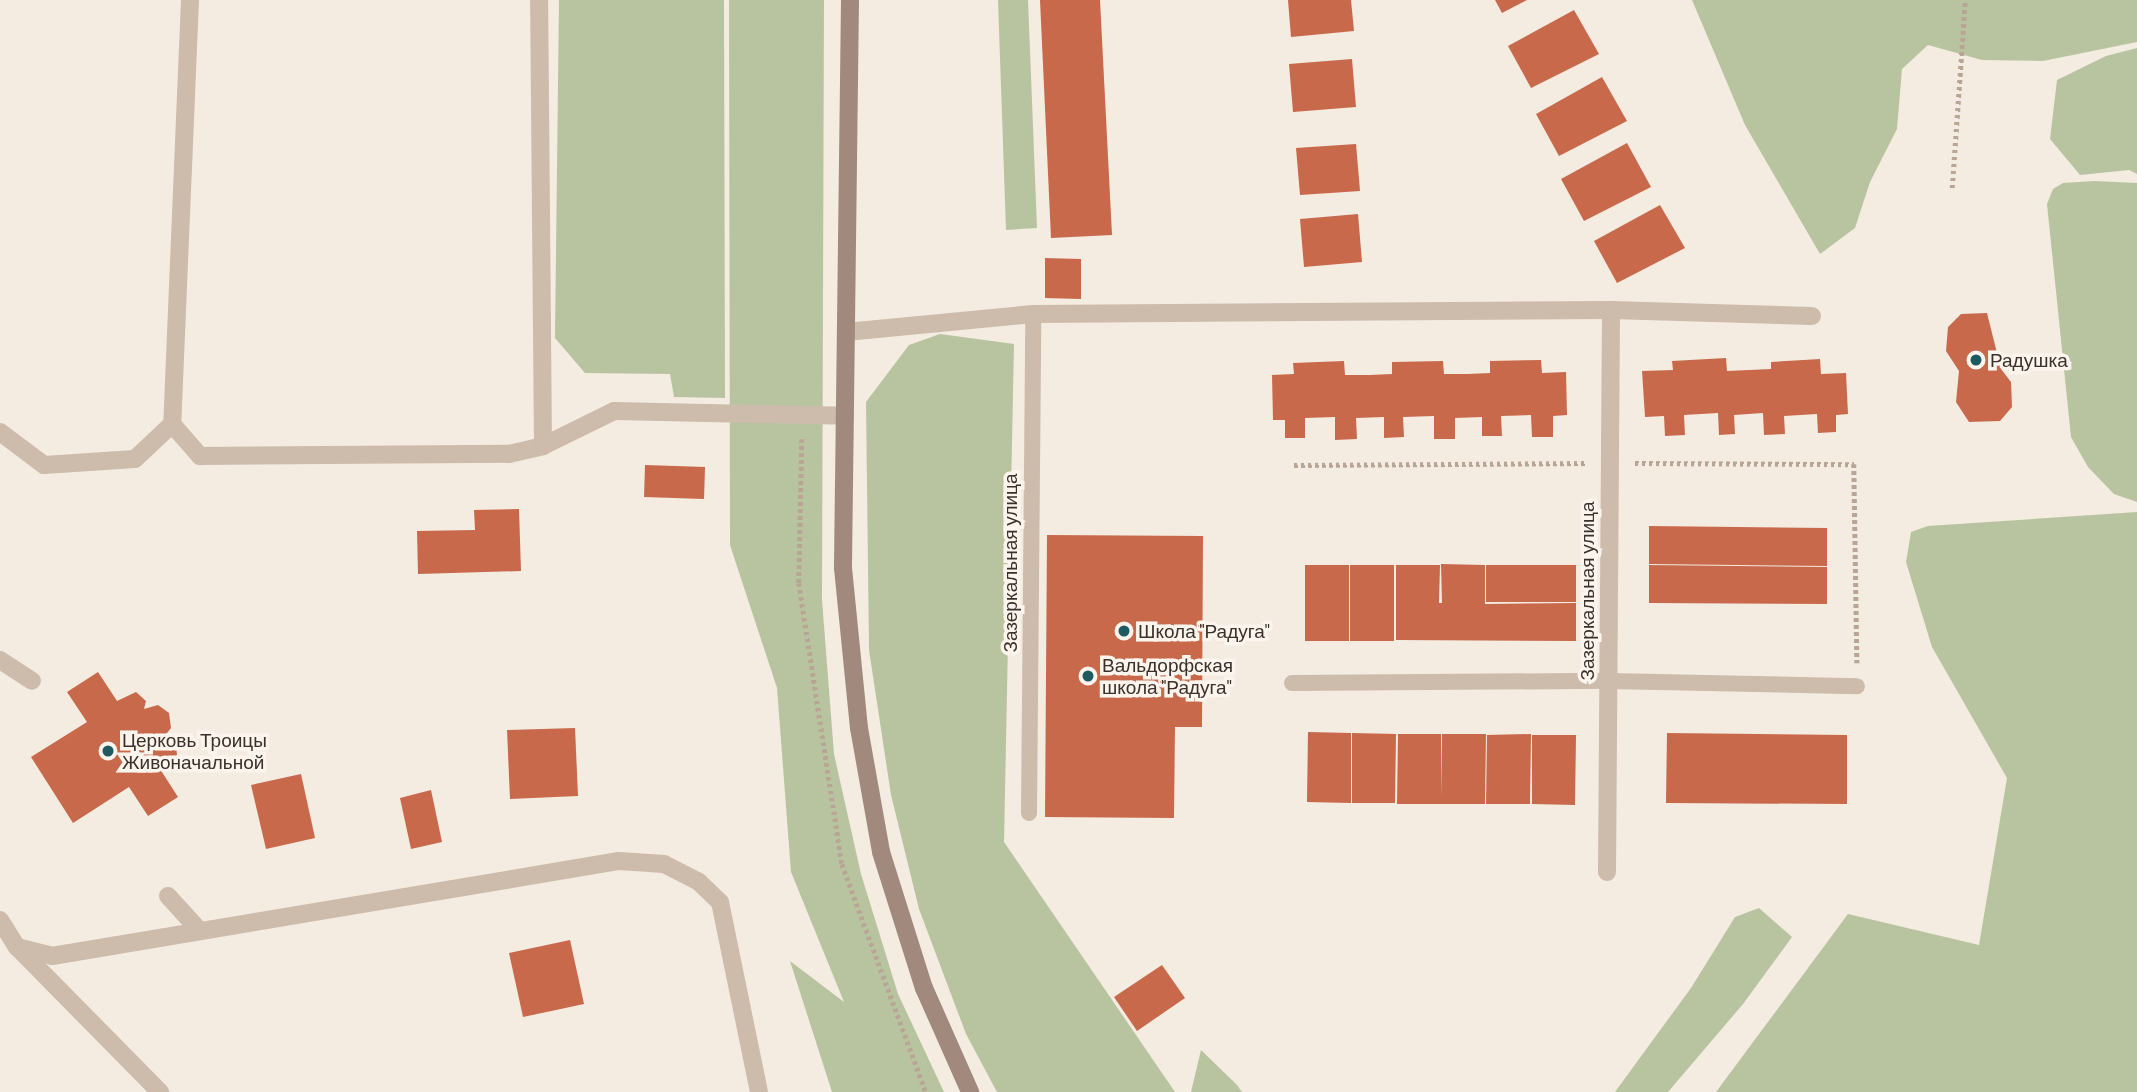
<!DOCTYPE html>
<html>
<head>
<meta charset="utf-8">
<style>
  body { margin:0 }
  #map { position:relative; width:2137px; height:1092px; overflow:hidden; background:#f4ebe1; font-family:Barlow,sans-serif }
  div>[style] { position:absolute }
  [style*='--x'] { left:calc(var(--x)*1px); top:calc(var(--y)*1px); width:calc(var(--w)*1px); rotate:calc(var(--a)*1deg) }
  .green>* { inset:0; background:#b8c4a0 }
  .building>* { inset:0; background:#c8694b }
  .path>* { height:4.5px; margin-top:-2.25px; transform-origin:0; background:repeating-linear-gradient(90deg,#b9a596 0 3.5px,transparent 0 7px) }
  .lane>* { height:16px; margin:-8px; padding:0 8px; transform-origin:8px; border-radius:8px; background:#cdbbac }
  .street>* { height:18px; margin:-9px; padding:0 9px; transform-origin:9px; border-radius:9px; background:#cdbbac }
  .secondary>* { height:18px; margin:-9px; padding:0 9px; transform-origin:9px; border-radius:9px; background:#a18a7d }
  .dots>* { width:19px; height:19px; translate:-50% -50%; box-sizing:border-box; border:4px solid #fbf5ee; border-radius:50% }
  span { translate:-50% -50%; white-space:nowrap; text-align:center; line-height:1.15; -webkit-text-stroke:7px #fbf5ee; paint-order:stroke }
  .poi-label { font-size:19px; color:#3b302b }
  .left { translate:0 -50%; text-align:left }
  .street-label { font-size:19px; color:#3b302b }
</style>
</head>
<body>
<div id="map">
  <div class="green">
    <i style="clip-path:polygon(559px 0,724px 0,725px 398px,674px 397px,670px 374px,585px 373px,555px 338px)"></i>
    <i style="clip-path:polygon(729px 0,824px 0,822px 600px,834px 754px,861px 874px,898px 994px,944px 1092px,832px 1092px,790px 961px,844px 1002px,791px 872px,777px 688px,730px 545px)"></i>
    <i style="clip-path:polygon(998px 0,1028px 0,1037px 228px,1006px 230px)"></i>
    <i style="clip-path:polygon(1692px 0,2137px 0,2137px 42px,2043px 61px,1982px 60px,1928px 45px,1902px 69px,1897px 129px,1870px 182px,1855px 228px,1820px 254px,1745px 125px)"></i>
    <i style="clip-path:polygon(2137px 48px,2137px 174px,2129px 170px,2080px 175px,2050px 139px,2057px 80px,2106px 56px)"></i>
    <i style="clip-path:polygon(2094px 181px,2137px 183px,2137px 502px,2114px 494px,2088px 467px,2071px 437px,2047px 204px,2053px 189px,2063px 183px)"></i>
    <i style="clip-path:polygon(940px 334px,1014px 344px,1004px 842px,1175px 1092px,997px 1092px,966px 1034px,919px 909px,891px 795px,869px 650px,866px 402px,909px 345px)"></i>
    <i style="clip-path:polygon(2137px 512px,2137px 1092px,1716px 1092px,1848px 914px,1979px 945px,2007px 778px,1932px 647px,1906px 562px,1911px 532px,1928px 526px)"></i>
    <i style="clip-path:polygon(1759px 908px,1792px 937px,1743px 1004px,1668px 1092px,1615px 1092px,1691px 988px,1735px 917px)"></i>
    <i style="clip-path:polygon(1201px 1050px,1237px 1085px,1242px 1092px,1191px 1092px)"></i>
  </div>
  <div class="building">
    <i style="clip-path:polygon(1040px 0,1100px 0,1112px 235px,1051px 238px)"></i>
    <i style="clip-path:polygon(1288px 0,1351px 0,1354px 31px,1291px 37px)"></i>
    <i style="clip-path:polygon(1495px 0,1527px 0,1502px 13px)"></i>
    <i style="clip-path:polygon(1574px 10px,1599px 54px,1531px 88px,1508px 46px)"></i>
    <i style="clip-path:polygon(1352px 59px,1356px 107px,1293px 112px,1289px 64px)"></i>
    <i style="clip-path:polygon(1602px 77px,1627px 121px,1559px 156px,1536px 114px)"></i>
    <i style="clip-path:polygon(1627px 143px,1651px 187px,1584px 221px,1561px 179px)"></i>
    <i style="clip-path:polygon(1356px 144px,1360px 191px,1300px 195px,1296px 148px)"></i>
    <i style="clip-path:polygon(1660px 205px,1685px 248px,1617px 283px,1594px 241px)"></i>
    <i style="clip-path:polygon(1358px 214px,1362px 262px,1304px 267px,1300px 219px)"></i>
    <i style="clip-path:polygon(1045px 258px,1081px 259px,1081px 299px,1045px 298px)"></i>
    <i style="clip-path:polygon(1987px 313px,2001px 369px,2011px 382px,2012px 407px,2000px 421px,1969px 422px,1956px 402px,1959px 371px,1946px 351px,1948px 327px,1961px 314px)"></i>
    <i style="clip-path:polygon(1726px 358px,1727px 371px,1771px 369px,1771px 362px,1820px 359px,1821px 374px,1846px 373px,1848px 414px,1836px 415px,1836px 432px,1818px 433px,1817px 414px,1784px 416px,1785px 434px,1764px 435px,1763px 413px,1734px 415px,1735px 434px,1719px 435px,1718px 413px,1684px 415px,1685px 435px,1665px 436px,1664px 416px,1645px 417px,1642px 371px,1673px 370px,1672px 361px)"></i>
    <i style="clip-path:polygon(1541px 360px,1542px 373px,1566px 372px,1567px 415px,1553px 416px,1553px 437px,1532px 437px,1531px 415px,1501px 416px,1502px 436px,1482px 436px,1482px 417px,1455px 418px,1455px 439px,1434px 439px,1434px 416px,1403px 417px,1404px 437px,1384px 438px,1384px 417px,1356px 418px,1357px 439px,1335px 440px,1335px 417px,1305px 418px,1305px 438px,1285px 438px,1285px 420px,1273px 420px,1272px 375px,1294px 374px,1293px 363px,1344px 361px,1345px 375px,1370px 375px,1392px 374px,1392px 362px,1443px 361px,1444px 374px,1468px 374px,1490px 373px,1490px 361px)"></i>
    <i style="clip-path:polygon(645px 465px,705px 467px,704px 499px,644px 497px)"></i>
    <i style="clip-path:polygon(519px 509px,521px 571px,418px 574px,417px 531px,475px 530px,474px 510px)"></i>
    <i style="clip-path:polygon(1649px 526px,1827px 528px,1827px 566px,1649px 564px)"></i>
    <i style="clip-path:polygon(1047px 535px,1203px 536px,1202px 727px,1175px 727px,1174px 818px,1045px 817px)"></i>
    <i style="clip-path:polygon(1441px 564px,1485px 565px,1485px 604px,1576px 603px,1576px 641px,1396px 640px,1396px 565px,1440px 565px,1439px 603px,1442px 603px)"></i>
    <i style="clip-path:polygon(1305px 565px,1349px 565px,1349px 641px,1305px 641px)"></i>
    <i style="clip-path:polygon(1350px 565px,1394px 565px,1394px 641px,1350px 641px)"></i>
    <i style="clip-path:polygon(1486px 565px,1576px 565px,1576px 602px,1486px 602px)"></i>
    <i style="clip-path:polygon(1649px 565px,1827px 567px,1827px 604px,1649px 603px)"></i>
    <i style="clip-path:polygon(98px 672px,117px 701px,136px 692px,146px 701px,144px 709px,158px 705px,169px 713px,171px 728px,163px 738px,176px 746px,177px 755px,160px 769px,178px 797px,148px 816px,129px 787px,73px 823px,31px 757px,87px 722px,67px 692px)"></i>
    <i style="clip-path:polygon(575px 728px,578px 796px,510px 799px,507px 730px)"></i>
    <i style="clip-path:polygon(1308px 732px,1351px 733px,1351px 803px,1307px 802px)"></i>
    <i style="clip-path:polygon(1352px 733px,1396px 734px,1395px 803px,1352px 803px)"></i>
    <i style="clip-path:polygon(1667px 733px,1847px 735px,1847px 804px,1666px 803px)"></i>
    <i style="clip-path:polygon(1398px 734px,1441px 734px,1442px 798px,1442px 734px,1486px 734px,1485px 804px,1397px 804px)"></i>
    <i style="clip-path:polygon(1531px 734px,1530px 804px,1486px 804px,1487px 735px)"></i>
    <i style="clip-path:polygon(1532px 735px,1576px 735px,1575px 805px,1532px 804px)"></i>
    <i style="clip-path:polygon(301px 774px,315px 838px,266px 849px,251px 785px)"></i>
    <i style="clip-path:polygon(431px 790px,442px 842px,411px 849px,400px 798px)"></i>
    <i style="clip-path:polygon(570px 940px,584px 1004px,523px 1017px,509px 953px)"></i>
    <i style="clip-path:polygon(1162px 965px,1185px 998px,1137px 1031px,1114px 997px)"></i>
  </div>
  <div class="path">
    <i style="--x:1952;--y:188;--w:188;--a:-86"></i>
    <i style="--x:802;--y:439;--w:144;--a:91.2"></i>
    <i style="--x:799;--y:583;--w:284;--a:81.3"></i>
    <i style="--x:842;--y:864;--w:243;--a:69.8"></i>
    <i style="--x:1635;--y:463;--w:219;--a:0.3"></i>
    <i style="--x:1854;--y:464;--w:199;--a:89.1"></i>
    <i style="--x:1294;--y:465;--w:293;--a:-0.4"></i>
  </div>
  <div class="lane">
    <i style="--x:1292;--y:683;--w:316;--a:-0.4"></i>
    <i style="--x:1608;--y:681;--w:249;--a:1.2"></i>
    <i style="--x:1029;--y:813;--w:499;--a:-89.5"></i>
  </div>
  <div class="street">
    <i style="--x:190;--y:0;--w:424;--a:92.4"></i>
    <i style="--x:172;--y:424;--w:43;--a:48.8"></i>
    <i style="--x:200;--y:456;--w:309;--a:-0.4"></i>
    <i style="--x:509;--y:454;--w:35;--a:-13"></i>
    <i style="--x:543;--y:446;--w:446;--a:-90.5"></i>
    <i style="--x:846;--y:332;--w:188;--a:-5.5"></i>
    <i style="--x:1033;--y:314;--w:578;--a:-0.4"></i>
    <i style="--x:1611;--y:310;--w:201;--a:1.7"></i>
    <i style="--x:0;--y:432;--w:55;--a:36.9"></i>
    <i style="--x:44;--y:465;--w:91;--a:-3.8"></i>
    <i style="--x:135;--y:459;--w:51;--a:-43.4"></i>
    <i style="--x:543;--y:446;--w:79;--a:-26.2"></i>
    <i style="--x:614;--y:411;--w:231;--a:1.2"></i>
    <i style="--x:0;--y:660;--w:38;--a:33"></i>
    <i style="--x:1607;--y:872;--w:562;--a:-89.59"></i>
    <i style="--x:168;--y:896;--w:47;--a:47.6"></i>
    <i style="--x:0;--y:920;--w:32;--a:58"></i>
    <i style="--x:17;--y:947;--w:204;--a:45.4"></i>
    <i style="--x:17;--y:947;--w:36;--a:14"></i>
    <i style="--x:52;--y:956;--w:575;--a:-9.51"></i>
    <i style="--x:619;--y:861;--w:45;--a:3.8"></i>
    <i style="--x:664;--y:864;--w:39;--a:27"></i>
    <i style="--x:699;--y:882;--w:29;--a:44"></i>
    <i style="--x:720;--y:902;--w:194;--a:78.4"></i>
  </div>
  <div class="secondary">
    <i style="--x:850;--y:0;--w:568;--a:90.71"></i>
    <i style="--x:843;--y:568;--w:161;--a:84.3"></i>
    <i style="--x:859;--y:728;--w:126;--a:79.9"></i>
    <i style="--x:881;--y:852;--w:143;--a:72.5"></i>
    <i style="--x:924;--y:988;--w:114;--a:66.1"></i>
  </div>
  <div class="dots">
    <i style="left:1976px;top:360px;background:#1f5a5e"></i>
    <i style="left:1124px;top:631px;background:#1f5a5e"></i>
    <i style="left:1088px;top:676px;background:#1f5a5e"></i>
    <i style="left:108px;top:751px;background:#1f5a5e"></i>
  </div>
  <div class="poi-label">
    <span class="left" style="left:1990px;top:360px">Радушка</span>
    <span class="left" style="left:1138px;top:631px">Школа "Радуга"</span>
    <span class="left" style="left:1102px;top:676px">Вальдорфская<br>школа "Радуга"</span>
    <span class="left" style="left:122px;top:751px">Церковь Троицы<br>Живоначальной</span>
  </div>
  <div class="street-label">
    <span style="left:1010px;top:563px;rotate:-90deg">Зазеркальная улица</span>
    <span style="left:1587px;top:591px;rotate:-90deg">Зазеркальная улица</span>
  </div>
</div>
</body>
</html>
